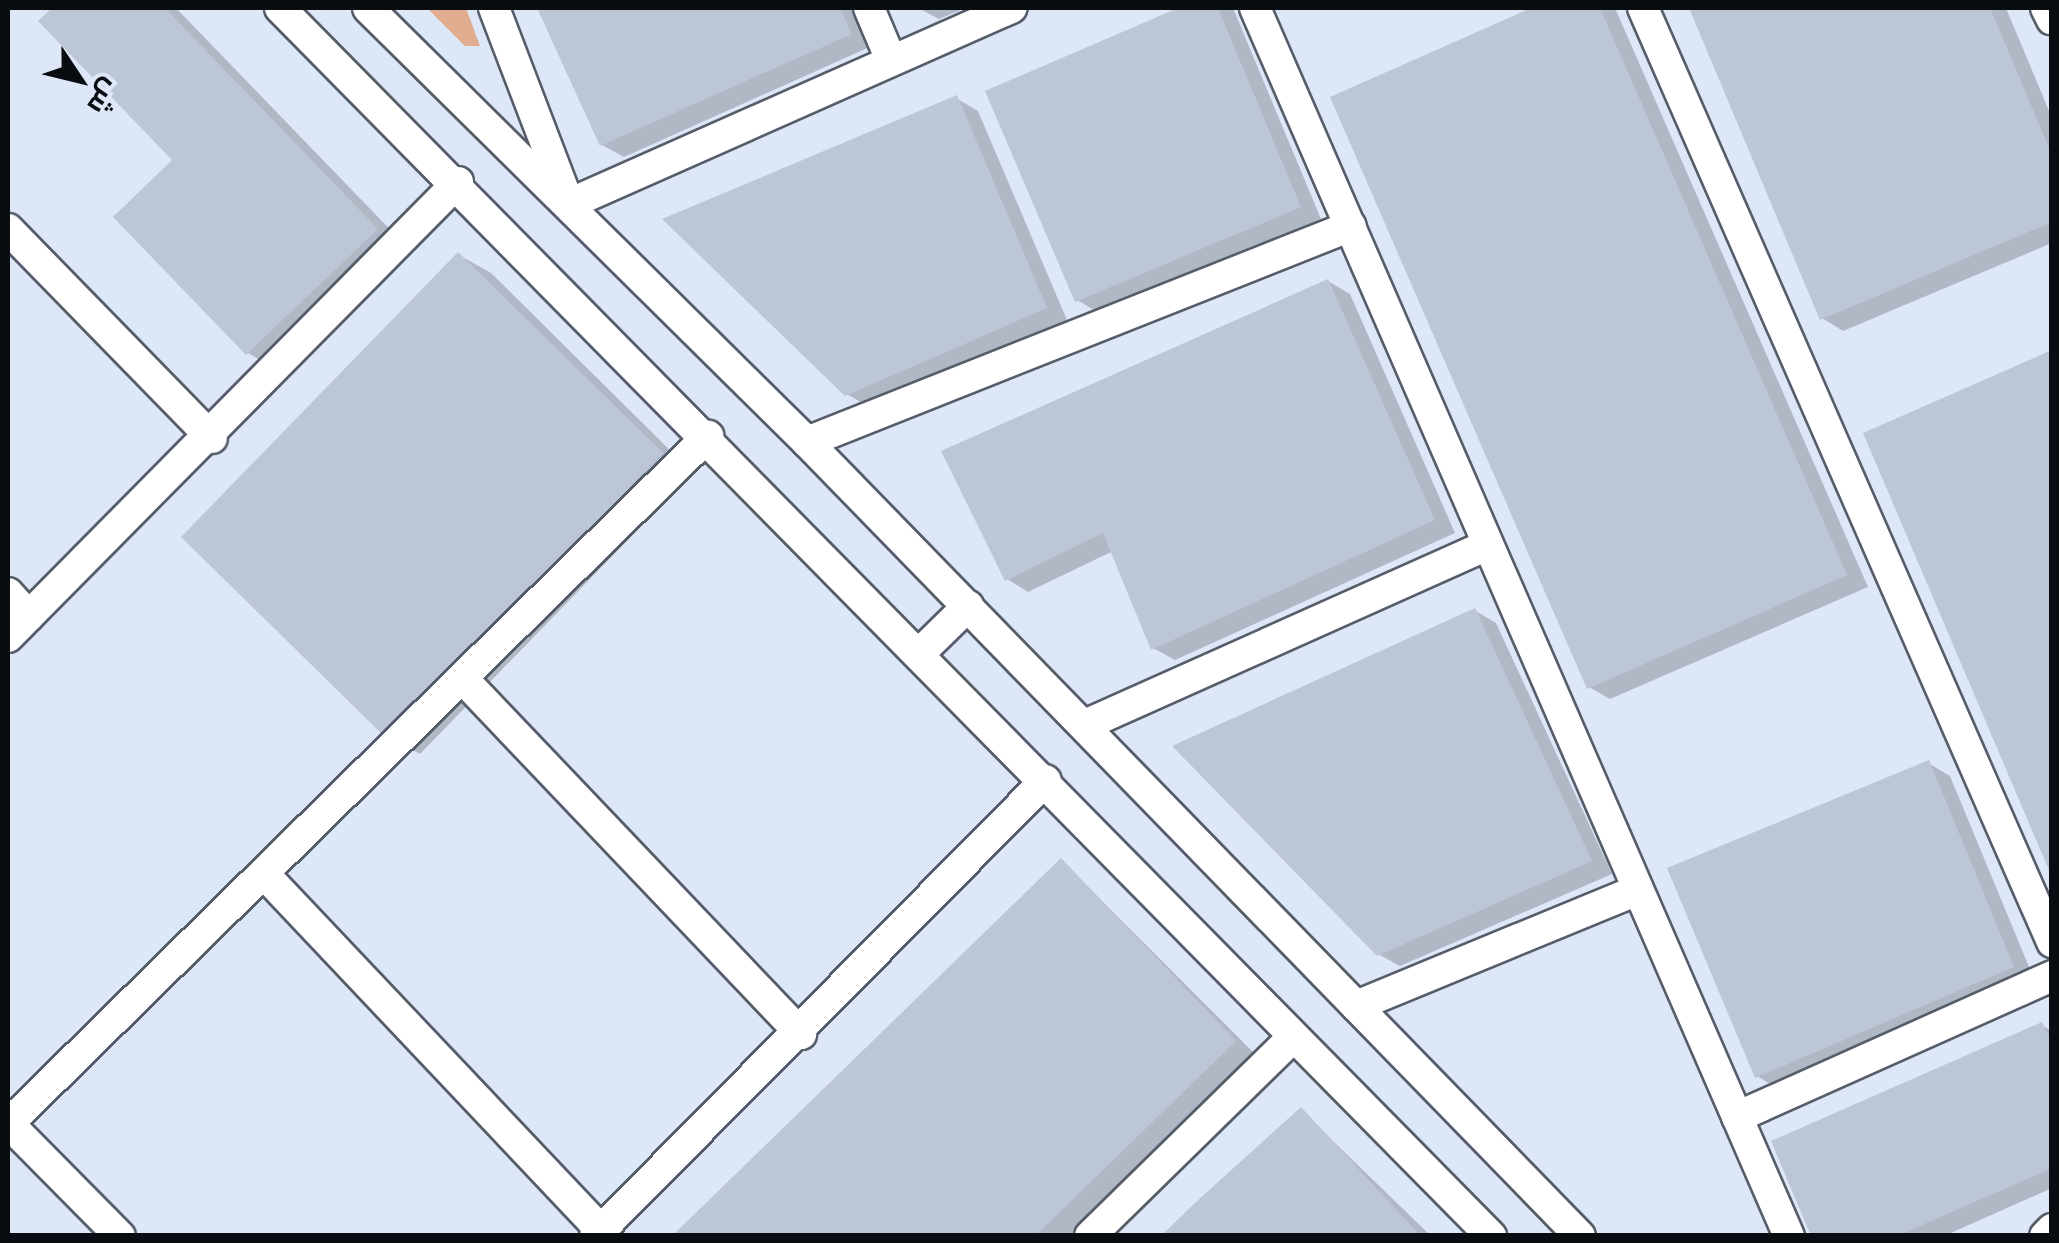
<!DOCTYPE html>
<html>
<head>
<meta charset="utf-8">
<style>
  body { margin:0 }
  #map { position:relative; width:2059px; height:1243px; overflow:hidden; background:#dee7f7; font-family:"IBM Plex Sans",Cairo,sans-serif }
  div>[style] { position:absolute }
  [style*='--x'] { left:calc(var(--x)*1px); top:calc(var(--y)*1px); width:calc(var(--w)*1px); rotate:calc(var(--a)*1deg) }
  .green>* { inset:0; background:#e2ac90 }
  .shadow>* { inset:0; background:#0003 }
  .building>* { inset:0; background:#bdc6d5 }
  .roads { filter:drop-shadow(2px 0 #565d6a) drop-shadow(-2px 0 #565d6a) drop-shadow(0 2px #565d6a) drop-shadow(0 -2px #565d6a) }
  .street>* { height:30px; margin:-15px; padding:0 15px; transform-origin:15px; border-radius:15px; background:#fff }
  span { translate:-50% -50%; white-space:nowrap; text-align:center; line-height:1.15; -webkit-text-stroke:8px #dee7f7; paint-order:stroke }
  .frame { position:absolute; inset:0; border:10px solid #090c11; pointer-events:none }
  .north { position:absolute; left:30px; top:30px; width:100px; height:100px; -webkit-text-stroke:8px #dee7f7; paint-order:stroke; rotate:125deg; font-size:28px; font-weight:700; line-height:40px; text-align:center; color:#090c11 }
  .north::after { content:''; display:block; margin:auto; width:35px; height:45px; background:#090c11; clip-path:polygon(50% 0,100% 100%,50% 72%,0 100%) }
</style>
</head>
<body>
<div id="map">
  <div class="green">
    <i style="clip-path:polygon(427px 8px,466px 8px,480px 46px,465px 46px)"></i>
  </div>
  <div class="shadow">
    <i style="clip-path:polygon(55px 8px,176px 8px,408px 248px,280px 372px,248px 353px,175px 160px,42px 21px)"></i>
    <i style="clip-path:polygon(540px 8px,855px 8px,872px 46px,624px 157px,602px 145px)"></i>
    <i style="clip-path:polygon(918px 8px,966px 8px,939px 19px)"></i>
    <i style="clip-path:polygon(1184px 8px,1233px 8px,1321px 219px,1099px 313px,1077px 300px,988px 92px)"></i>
    <i style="clip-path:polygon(1538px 8px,1615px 8px,1868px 587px,1610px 699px,1589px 687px,1334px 99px)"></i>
    <i style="clip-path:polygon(1692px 8px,2006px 8px,2052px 118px,2052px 243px,1843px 331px,1822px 318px)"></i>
    <i style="clip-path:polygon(956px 98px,978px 111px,1067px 320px,869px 407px,847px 394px)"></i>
    <i style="clip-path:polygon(459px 255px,491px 273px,693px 473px,420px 754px,387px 736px)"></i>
    <i style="clip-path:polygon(1328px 281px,1350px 294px,1455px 533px,1175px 660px,1153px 648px,1113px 551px,1028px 592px,1007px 579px)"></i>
    <i style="clip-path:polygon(1474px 610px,1496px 623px,1612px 874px,1400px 966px,1378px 954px)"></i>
    <i style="clip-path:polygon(1928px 763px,1950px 776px,2034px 979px,1778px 1089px,1757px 1076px)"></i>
    <i style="clip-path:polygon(1062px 861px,1256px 1055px,1070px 1236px,676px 1236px)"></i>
    <i style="clip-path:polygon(2041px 1025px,2052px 1031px,2052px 1188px,1944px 1236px,1814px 1236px)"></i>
    <i style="clip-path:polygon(1301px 1110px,1431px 1236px,1166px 1236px)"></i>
  </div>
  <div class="building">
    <i style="clip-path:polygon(52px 8px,165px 8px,378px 229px,246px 355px,113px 217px,172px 160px,38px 21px)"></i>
    <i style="clip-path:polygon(537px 8px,840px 8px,852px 34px,600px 146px)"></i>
    <i style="clip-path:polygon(1178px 8px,1218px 8px,1301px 207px,1075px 302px,985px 91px)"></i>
    <i style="clip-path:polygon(1531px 8px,1600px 8px,1847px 575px,1587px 689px,1330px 97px)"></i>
    <i style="clip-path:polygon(1689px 8px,1990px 8px,2052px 155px,2052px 222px,1820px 320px)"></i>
    <i style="clip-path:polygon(957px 95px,1047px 308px,845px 396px,662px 219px)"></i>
    <i style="clip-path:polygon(458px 252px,663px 453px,386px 738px,181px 537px)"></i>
    <i style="clip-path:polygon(1328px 279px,1435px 520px,1151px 650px,1103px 533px,1005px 581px,941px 451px)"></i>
    <i style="clip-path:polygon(2052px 350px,2052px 875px,2051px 875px,1863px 433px)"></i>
    <i style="clip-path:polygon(1475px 608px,1592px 861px,1377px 956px,1172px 746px)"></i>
    <i style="clip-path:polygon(1929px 760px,2014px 967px,1755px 1078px,1667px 868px)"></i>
    <i style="clip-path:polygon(1061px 858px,1236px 1041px,1035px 1236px,672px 1236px)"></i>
    <i style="clip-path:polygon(2042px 1022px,2052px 1044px,2052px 1168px,1897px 1236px,1811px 1236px,1771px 1141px)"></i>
    <i style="clip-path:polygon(1301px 1107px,1421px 1236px,1161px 1236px,1197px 1201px)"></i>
  </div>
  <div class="roads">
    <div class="street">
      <i style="--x:280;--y:8;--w:1725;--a:45.4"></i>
      <i style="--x:368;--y:8;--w:617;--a:44.67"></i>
      <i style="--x:807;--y:442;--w:1108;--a:45.77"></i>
      <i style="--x:494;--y:8;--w:210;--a:69.1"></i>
      <i style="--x:569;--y:204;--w:484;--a:-23.9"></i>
      <i style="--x:869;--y:8;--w:56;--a:67.1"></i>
      <i style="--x:1255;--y:8;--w:1339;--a:66.5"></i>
      <i style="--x:1643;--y:8;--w:1020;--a:66.35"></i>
      <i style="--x:2046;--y:8;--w:13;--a:63"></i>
      <i style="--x:8;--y:229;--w:292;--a:45.7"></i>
      <i style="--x:807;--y:442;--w:585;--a:-21.66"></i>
      <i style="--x:8;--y:593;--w:31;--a:48"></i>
      <i style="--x:8;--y:637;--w:640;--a:-45.32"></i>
      <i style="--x:921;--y:652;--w:66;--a:-44.4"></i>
      <i style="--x:464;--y:680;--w:489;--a:46.4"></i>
      <i style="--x:1085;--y:725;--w:440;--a:-24.1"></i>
      <i style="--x:266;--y:876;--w:487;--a:46.6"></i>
      <i style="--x:1356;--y:1006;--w:305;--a:-22.4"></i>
      <i style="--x:1737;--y:1117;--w:345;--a:-24.1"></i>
      <i style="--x:8;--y:1123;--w:159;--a:45.3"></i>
      <i style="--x:8;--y:1124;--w:982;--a:-44.5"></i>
      <i style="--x:595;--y:1236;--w:641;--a:-45.32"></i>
      <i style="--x:1090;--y:1236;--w:284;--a:-44.4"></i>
      <i style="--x:2045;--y:1236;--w:10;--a:-45"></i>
    </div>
  </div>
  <div class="frame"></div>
  <div class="north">ش</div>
</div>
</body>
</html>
